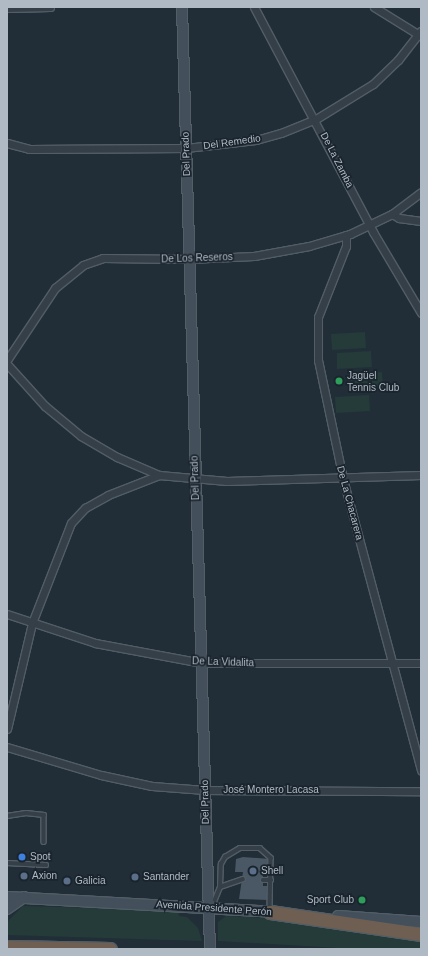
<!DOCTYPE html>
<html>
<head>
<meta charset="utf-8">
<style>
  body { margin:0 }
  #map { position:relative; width:428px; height:956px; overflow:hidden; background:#212e38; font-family:Arial,sans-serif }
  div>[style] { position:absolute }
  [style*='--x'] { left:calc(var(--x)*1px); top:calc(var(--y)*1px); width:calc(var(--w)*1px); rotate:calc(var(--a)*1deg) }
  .green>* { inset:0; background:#243b39 }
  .building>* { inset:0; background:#495864 }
  .roads { filter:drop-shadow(1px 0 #525d66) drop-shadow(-1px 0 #525d66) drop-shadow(0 1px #525d66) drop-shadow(0 -1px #525d66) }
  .lane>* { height:3.5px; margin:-1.75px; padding:0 1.75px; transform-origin:1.75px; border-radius:1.75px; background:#353f48 }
  .street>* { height:7px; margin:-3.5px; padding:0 3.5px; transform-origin:3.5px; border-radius:3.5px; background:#353f48 }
  .secondary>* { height:10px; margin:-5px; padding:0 5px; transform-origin:5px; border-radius:5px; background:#434f5b }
  .highway>* { height:13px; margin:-6.5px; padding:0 6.5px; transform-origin:6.5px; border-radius:6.5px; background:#6e5f52 }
  .dots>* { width:11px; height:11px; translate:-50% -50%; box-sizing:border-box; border:2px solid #1a242d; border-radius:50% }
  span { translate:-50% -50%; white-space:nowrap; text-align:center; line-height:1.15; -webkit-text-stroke:3.5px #1a242d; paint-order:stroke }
  .street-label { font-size:10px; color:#afbac5 }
  .poi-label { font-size:10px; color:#afbac5 }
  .left { translate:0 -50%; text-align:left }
  .right { translate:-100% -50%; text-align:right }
  .frame { position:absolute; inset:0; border:8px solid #afbac5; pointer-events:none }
</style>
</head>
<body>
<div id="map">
  <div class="green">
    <i style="clip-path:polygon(365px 332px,366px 348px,332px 350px,331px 334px)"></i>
    <i style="clip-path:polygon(371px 351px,372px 367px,337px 369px,337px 353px)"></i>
    <i style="clip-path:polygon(382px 372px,383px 388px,349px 390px,348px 374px)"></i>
    <i style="clip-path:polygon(369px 395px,370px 411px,336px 413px,335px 397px)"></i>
    <i style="clip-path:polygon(23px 906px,178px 910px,179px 916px,187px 917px,198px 928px,202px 941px,7px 935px,7px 922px)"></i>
    <i style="clip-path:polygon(226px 916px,266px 918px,421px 936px,421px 949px,354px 949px,218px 941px,218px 922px)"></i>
  </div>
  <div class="building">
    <i style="clip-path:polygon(243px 857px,270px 859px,269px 874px,263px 873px,263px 886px,269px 886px,268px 900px,239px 899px,243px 872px,235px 872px,236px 859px)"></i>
  </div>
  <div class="roads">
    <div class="lane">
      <i style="--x:7;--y:816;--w:19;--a:-9"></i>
      <i style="--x:26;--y:813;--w:18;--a:6"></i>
      <i style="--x:44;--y:815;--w:27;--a:90"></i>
      <i style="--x:7;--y:863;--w:39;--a:3"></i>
      <i style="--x:263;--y:880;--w:8;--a:0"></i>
      <i style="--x:220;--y:887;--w:24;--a:-19"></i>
      <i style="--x:212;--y:907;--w:22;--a:-68"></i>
      <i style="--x:220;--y:887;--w:23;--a:-88"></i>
      <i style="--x:221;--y:864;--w:8;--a:-60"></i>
      <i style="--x:225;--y:857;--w:17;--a:-31"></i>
      <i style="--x:240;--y:848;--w:20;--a:0"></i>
      <i style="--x:260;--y:848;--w:15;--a:42"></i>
      <i style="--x:271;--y:858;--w:51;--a:91.1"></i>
    </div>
    <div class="street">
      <i style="--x:254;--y:7;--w:255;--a:62.1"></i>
      <i style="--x:373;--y:232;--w:94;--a:59.3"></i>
      <i style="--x:374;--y:7;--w:55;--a:31.7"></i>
      <i style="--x:7;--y:8;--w:43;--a:-1.3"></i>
      <i style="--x:7;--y:143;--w:23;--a:15"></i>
      <i style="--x:29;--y:149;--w:157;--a:-0.4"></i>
      <i style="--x:186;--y:148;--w:70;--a:-6.5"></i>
      <i style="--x:256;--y:140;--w:26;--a:-16"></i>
      <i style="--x:281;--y:133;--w:38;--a:-22"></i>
      <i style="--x:316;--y:119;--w:67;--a:-31.6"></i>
      <i style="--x:373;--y:84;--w:35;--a:-44"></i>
      <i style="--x:398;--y:60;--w:37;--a:-52"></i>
      <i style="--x:392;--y:214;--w:8;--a:30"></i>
      <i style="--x:399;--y:218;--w:22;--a:8"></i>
      <i style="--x:346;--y:235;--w:11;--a:90"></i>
      <i style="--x:346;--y:246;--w:76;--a:111.5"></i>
      <i style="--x:318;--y:317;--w:43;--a:90"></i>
      <i style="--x:318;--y:360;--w:122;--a:78.1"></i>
      <i style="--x:343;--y:479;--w:302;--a:75"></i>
      <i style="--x:7;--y:360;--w:87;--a:-56.3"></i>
      <i style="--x:55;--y:288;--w:36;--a:-39"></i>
      <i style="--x:83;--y:265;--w:21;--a:-19"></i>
      <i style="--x:103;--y:258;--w:85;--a:0.7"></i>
      <i style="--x:188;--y:259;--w:66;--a:-2.6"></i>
      <i style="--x:254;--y:256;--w:56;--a:-10.3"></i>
      <i style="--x:309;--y:246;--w:43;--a:-16.3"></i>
      <i style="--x:350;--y:234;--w:47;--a:-25.5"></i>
      <i style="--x:392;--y:214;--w:36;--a:-37"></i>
      <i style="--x:7;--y:364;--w:57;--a:47.9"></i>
      <i style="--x:45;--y:406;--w:47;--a:39.8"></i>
      <i style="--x:81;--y:436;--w:42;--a:30.3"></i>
      <i style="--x:117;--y:457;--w:46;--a:23.2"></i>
      <i style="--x:159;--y:475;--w:68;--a:5"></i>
      <i style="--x:227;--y:481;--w:194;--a:-1.8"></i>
      <i style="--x:7;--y:614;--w:93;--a:18.2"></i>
      <i style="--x:95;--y:643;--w:109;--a:10.6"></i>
      <i style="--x:202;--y:663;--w:219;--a:0"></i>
      <i style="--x:7;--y:729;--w:109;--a:-76.7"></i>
      <i style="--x:32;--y:623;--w:107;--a:-68.7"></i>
      <i style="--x:71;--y:523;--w:21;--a:-47"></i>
      <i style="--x:85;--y:508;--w:26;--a:-29"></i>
      <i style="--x:108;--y:495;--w:55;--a:-21.4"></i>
      <i style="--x:7;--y:747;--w:98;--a:16.6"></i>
      <i style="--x:101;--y:775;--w:52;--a:12.2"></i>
      <i style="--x:152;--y:786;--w:53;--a:4.3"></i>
      <i style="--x:205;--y:790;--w:216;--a:0.3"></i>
    </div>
    <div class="secondary">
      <i style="--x:182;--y:7;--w:942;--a:88.3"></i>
      <i style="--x:7;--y:897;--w:270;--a:3.2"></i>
      <i style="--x:7;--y:909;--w:21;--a:-35"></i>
      <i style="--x:338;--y:916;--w:83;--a:4.1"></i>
    </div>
    <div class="highway">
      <i style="--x:270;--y:912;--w:153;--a:8.3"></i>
      <i style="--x:7;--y:947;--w:103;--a:1.1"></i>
    </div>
  </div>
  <div class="dots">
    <i style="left:339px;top:381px;background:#2e9e5b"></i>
    <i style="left:22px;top:857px;background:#3f7fe0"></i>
    <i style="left:253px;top:871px;background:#5c6f8a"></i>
    <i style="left:24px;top:876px;background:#5c6f8a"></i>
    <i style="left:135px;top:877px;background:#5c6f8a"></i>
    <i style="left:67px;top:881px;background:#5c6f8a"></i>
    <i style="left:362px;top:900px;background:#2e9e5b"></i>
  </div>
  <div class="street-label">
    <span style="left:232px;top:142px;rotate:-8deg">Del Remedio</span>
    <span style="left:186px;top:154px;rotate:-92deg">Del Prado</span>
    <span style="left:337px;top:160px;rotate:63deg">De La Zamba</span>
    <span style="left:197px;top:258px;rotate:-2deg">De Los Reseros</span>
    <span style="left:195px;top:478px;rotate:-92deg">Del Prado</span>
    <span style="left:350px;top:503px;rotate:75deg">De La Chacarera</span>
    <span style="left:223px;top:662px;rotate:2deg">De La Vidalita</span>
    <span style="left:271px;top:790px">José Montero Lacasa</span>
    <span style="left:205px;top:802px;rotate:-91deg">Del Prado</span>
    <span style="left:214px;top:908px;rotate:4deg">Avenida Presidente Perón</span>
  </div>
  <div class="poi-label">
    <span class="left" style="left:347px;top:381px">Jagüel<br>Tennis Club</span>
    <span class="left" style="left:30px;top:857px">Spot</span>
    <span class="left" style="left:261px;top:871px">Shell</span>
    <span class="left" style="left:32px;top:876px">Axion</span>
    <span class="left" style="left:143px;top:877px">Santander</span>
    <span class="left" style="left:75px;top:881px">Galicia</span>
    <span class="right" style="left:354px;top:900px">Sport Club</span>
  </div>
  <div class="frame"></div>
</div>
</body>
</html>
